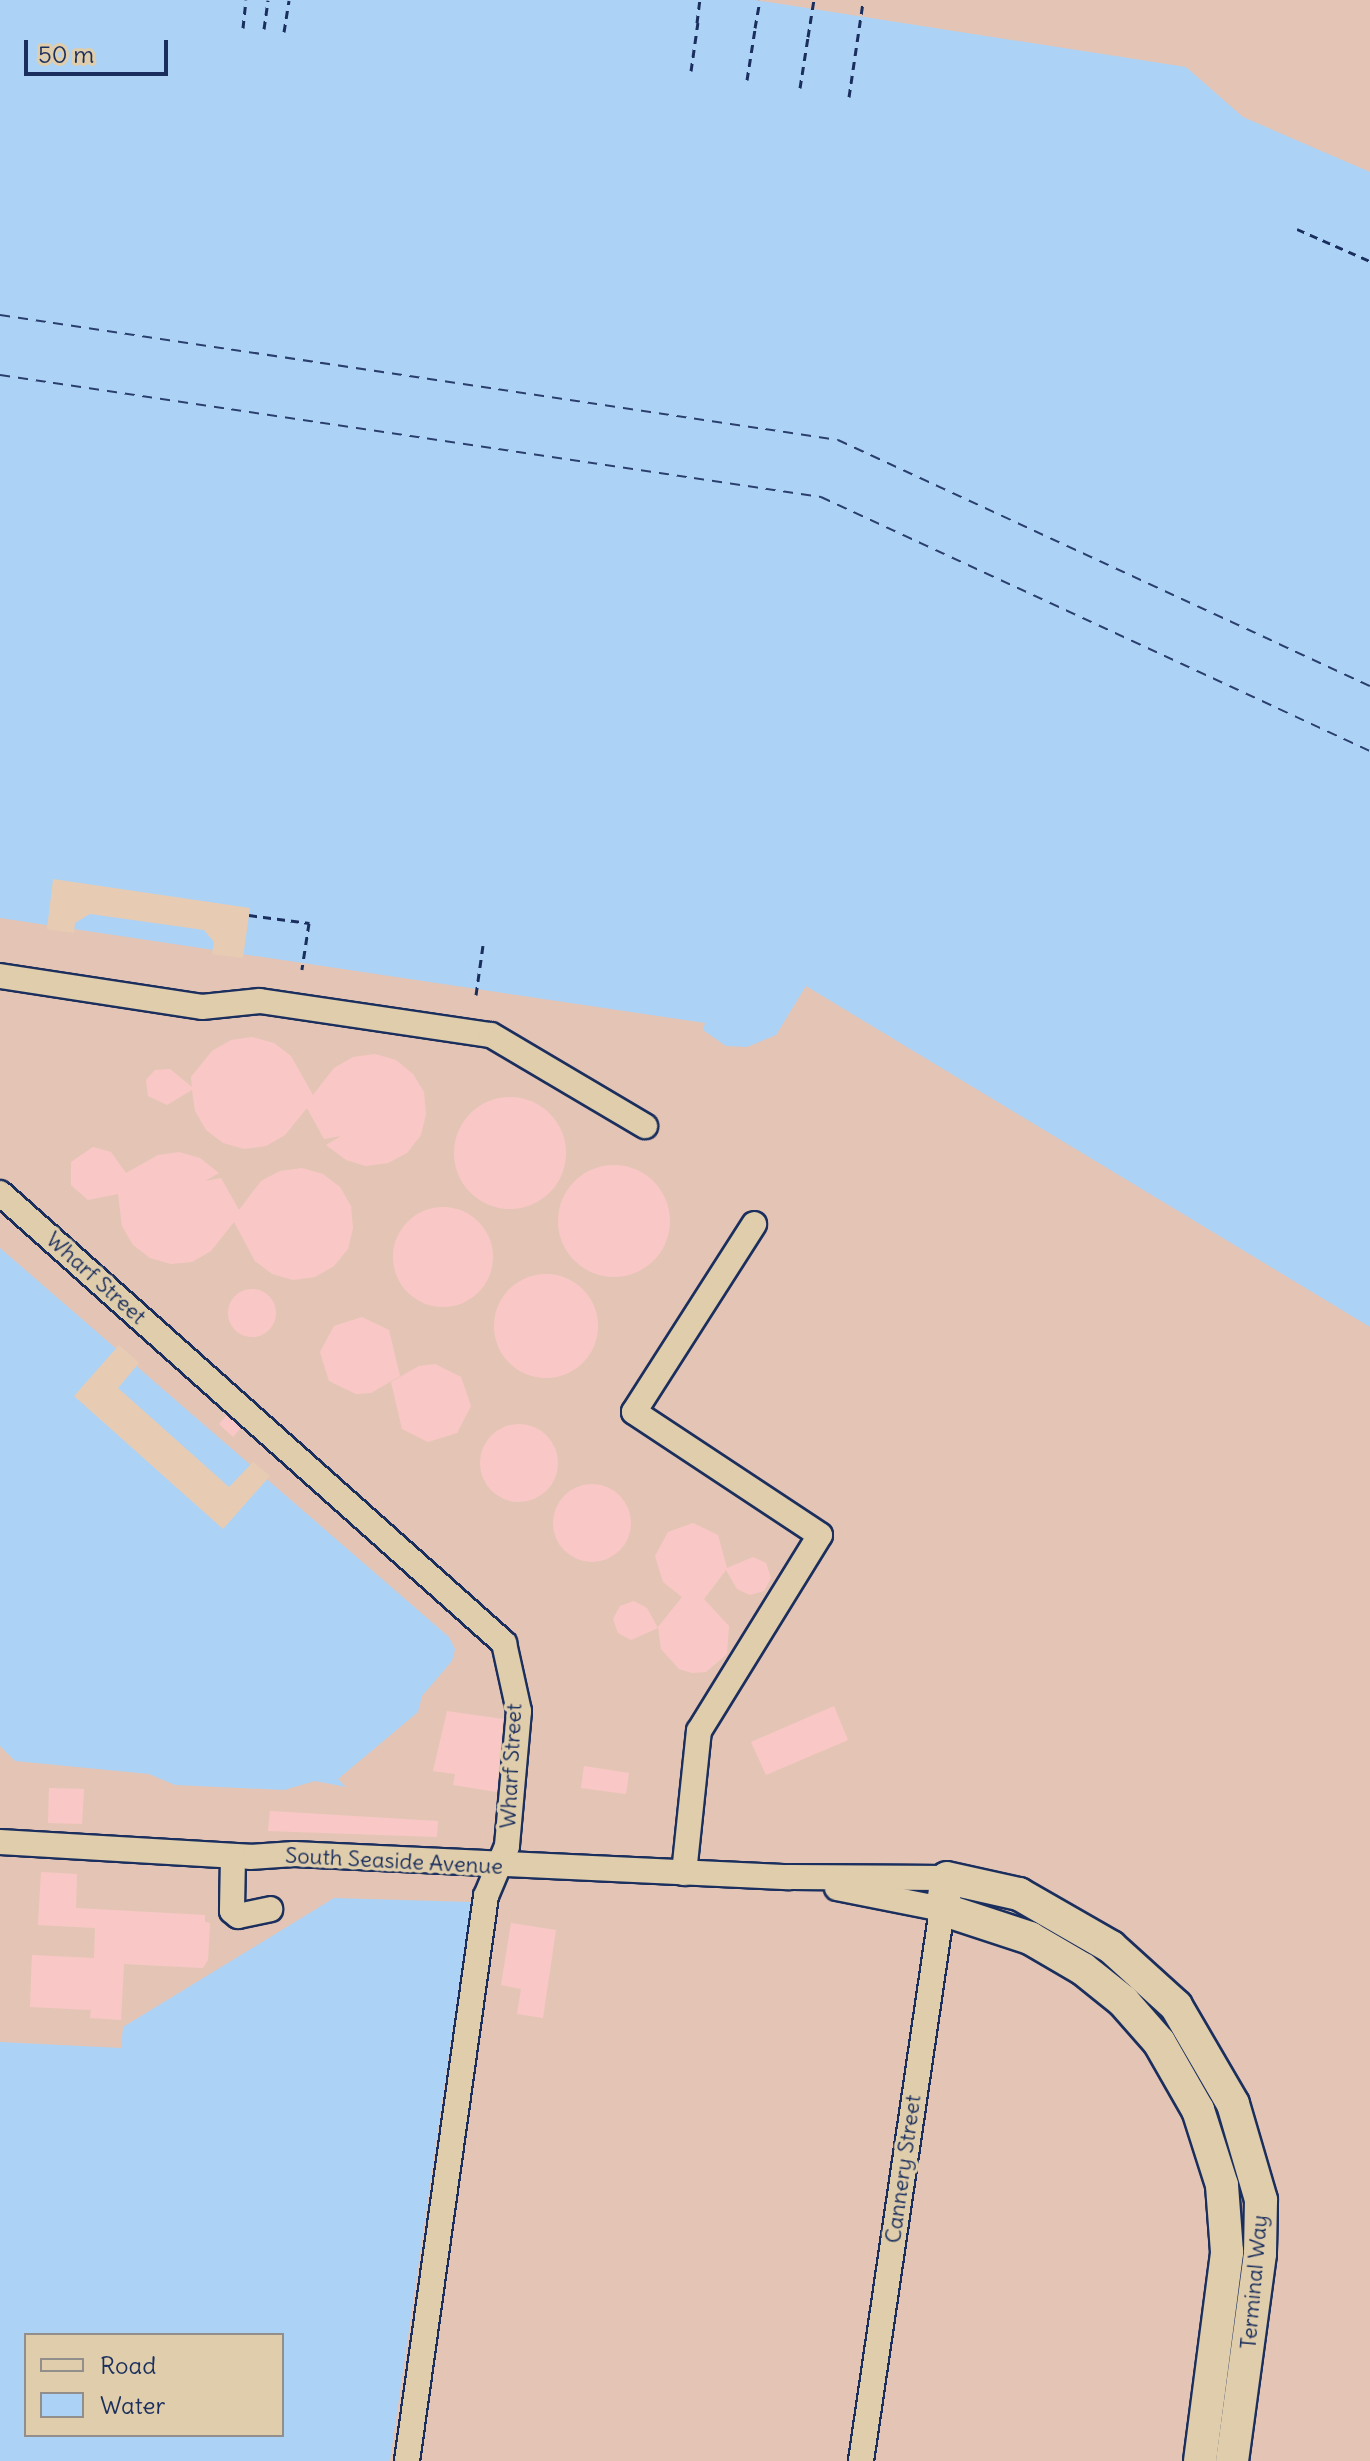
<!DOCTYPE html>
<html>
<head>
<meta charset="utf-8">
<style>
  body { margin:0 }
  #map { position:relative; width:1370px; height:2461px; overflow:hidden; background:#e7ccb3; font-family:Delius,sans-serif }
  div>[style] { position:absolute }
  [style*='--x'] { left:calc(var(--x)*1px); top:calc(var(--y)*1px); width:calc(var(--w)*1px); rotate:calc(var(--a)*1deg) }
  .built>* { inset:0; background:#e4c5b5 }
  .water>* { inset:0; background:#acd2f6 }
  .pier>* { inset:0; background:#e7ccb3 }
  .ferry>* { height:2px; margin-top:-1px; transform-origin:0; background:repeating-linear-gradient(90deg,#2a3f6d 0 10px,transparent 0 18px) }
  .building>* { inset:0; background:#f9c8c6 }
  .round { border-radius:50% }
  .path>* { height:3px; margin-top:-1.5px; transform-origin:0; background:repeating-linear-gradient(90deg,#1b2f5e 0 8px,transparent 0 14px) }
  .roads { filter:drop-shadow(2px 0 #1b2f5e) drop-shadow(-2px 0 #1b2f5e) drop-shadow(0 2px #1b2f5e) drop-shadow(0 -2px #1b2f5e) }
  .minor>* { height:24px; margin:-12px; padding:0 12px; transform-origin:12px; border-radius:12px; background:#dfcdab }
  .major>* { height:32px; margin:-16px; padding:0 16px; transform-origin:16px; border-radius:16px; background:#dfcdab }
  span { translate:-50% -50%; white-space:nowrap; text-align:center; line-height:1.15; -webkit-text-stroke:7px #dfcdab; paint-order:stroke }
  .street-label { font-size:22px; color:#1b2f5e }
  .legend { position:absolute; left:24px; top:2333px; width:260px; height:104px; box-sizing:border-box; background:#dfcdab; border:2px solid #918e8c; margin:0; padding:10px 14px; list-style:none; font-size:24px; color:#1b2f5e }
  .legend li { display:flex; align-items:center; gap:16px; height:40px }
  .legend b { width:40px; border:2px solid #918e8c }
  .scale { position:absolute; left:24px; top:40px; width:144px; height:36px; box-sizing:border-box; border:4px solid #1b2f5e; border-top:0; padding-left:10px; font-size:24px; line-height:28px; white-space:nowrap; color:#1b2f5e; -webkit-text-stroke:6px #dfcdab; paint-order:stroke }
</style>
</head>
<body>
<div id="map">
  <div class="built">
    <i style="clip-path:polygon(evenodd,0 0,1370px 0,1370px 2461px,0 2461px,0 0,26px 2335px,282px 2335px,282px 2435px,26px 2435px,26px 2335px)"></i>
  </div>
  <div class="water">
    <i style="clip-path:polygon(0 0,755px 0,1186px 67px,1243px 117px,1370px 172px,1370px 1327px,806px 986px,776px 1035px,747px 1047px,726px 1046px,703px 1030px,705px 1023px,0 918px)"></i>
    <i style="clip-path:polygon(0 1248px,449px 1637px,455px 1649px,452px 1661px,422px 1696px,418px 1712px,338px 1779px,346px 1787px,315px 1781px,284px 1790px,175px 1785px,149px 1774px,15px 1761px,0 1746px)"></i>
    <i style="clip-path:polygon(evenodd,334px 1898px,471px 1902px,390px 2461px,0 2461px,0 2042px,121px 2048px,123px 2027px,334px 1898px,26px 2335px,282px 2335px,282px 2435px,26px 2435px,26px 2335px)"></i>
  </div>
  <div class="pier">
    <i style="clip-path:polygon(53px 879px,250px 908px,243px 958px,212px 954px,214px 942px,204px 930px,90px 914px,75px 923px,74px 933px,47px 929px)"></i>
    <i style="clip-path:polygon(119px 1345px,139px 1363px,118px 1388px,229px 1487px,253px 1462px,270px 1476px,223px 1529px,74px 1396px)"></i>
  </div>
  <div class="ferry">
    <i style="--x:0;--y:315;--w:847;--a:8.48"></i>
    <i style="--x:838;--y:440;--w:586;--a:24.82"></i>
    <i style="--x:0;--y:375;--w:830;--a:8.45"></i>
    <i style="--x:821;--y:497;--w:605;--a:24.83"></i>
  </div>
  <div class="building">
    <i style="clip-path:polygon(252px 1037px,274px 1043px,291px 1056px,313px 1095px,334px 1068px,353px 1057px,375px 1054px,396px 1060px,413px 1074px,424px 1092px,426px 1114px,421px 1135px,407px 1153px,388px 1163px,366px 1166px,346px 1160px,326px 1145px,341px 1136px,324px 1139px,307px 1108px,285px 1135px,266px 1146px,244px 1149px,223px 1143px,206px 1130px,195px 1111px,192px 1090px,167px 1105px,148px 1096px,146px 1080px,155px 1070px,170px 1069px,192px 1087px,191px 1077px,212px 1051px,231px 1040px)"></i>
    <i class="round" style="left:454px;top:1097px;width:112px;height:112px"></i>
    <i style="clip-path:polygon(93px 1147px,111px 1152px,126px 1173px,158px 1155px,179px 1152px,200px 1158px,219px 1173px,205px 1181px,221px 1178px,239px 1210px,261px 1181px,280px 1171px,302px 1168px,323px 1174px,340px 1187px,351px 1206px,353px 1228px,348px 1249px,334px 1266px,315px 1277px,293px 1280px,272px 1274px,255px 1261px,234px 1222px,211px 1251px,192px 1262px,171px 1264px,150px 1258px,133px 1245px,122px 1226px,118px 1194px,88px 1200px,71px 1185px,71px 1162px)"></i>
    <i class="round" style="left:558px;top:1165px;width:112px;height:112px"></i>
    <i class="round" style="left:393px;top:1207px;width:100px;height:100px"></i>
    <i class="round" style="left:494px;top:1274px;width:104px;height:104px"></i>
    <i class="round" style="left:228px;top:1289px;width:48px;height:48px"></i>
    <i style="clip-path:polygon(362px 1317px,389px 1330px,400px 1376px,371px 1393px,356px 1394px,329px 1381px,320px 1352px,334px 1326px)"></i>
    <i style="clip-path:polygon(435px 1364px,461px 1377px,471px 1406px,457px 1433px,428px 1442px,402px 1429px,391px 1382px,419px 1366px)"></i>
    <i style="clip-path:polygon(227px 1415px,241px 1428px,233px 1437px,219px 1424px)"></i>
    <i class="round" style="left:480px;top:1424px;width:78px;height:78px"></i>
    <i class="round" style="left:553px;top:1484px;width:78px;height:78px"></i>
    <i style="clip-path:polygon(693px 1523px,718px 1535px,727px 1568px,753px 1557px,766px 1563px,771px 1578px,764px 1591px,750px 1595px,737px 1589px,726px 1570px,704px 1599px,729px 1626px,727px 1654px,706px 1672px,692px 1673px,679px 1669px,661px 1649px,658px 1627px,682px 1597px,663px 1582px,655px 1556px,668px 1532px)"></i>
    <i style="clip-path:polygon(634px 1601px,647px 1608px,658px 1628px,631px 1640px,618px 1633px,613px 1619px,620px 1606px)"></i>
    <i style="clip-path:polygon(834px 1706px,848px 1740px,766px 1775px,751px 1742px)"></i>
    <i style="clip-path:polygon(447px 1711px,503px 1719px,497px 1792px,453px 1785px,455px 1774px,433px 1771px)"></i>
    <i style="clip-path:polygon(584px 1766px,629px 1773px,626px 1794px,581px 1788px)"></i>
    <i style="clip-path:polygon(49px 1788px,84px 1789px,82px 1824px,48px 1823px)"></i>
    <i style="clip-path:polygon(270px 1811px,438px 1821px,437px 1837px,268px 1831px)"></i>
    <i style="clip-path:polygon(41px 1872px,77px 1874px,76px 1908px,205px 1915px,205px 1922px,210px 1923px,208px 1960px,203px 1968px,124px 1964px,121px 2020px,90px 2018px,91px 2010px,30px 2007px,32px 1955px,94px 1958px,95px 1928px,38px 1925px)"></i>
    <i style="clip-path:polygon(511px 1923px,556px 1930px,543px 2018px,517px 2014px,521px 1989px,501px 1985px)"></i>
  </div>
  <div class="path">
    <i style="--x:697;--y:23;--w:23;--a:-83"></i>
    <i style="--x:243;--y:28;--w:28;--a:-84"></i>
    <i style="--x:755;--y:28;--w:28;--a:-80"></i>
    <i style="--x:264;--y:29;--w:29;--a:-82"></i>
    <i style="--x:284;--y:32;--w:32;--a:-81"></i>
    <i style="--x:808;--y:37;--w:37;--a:-81"></i>
    <i style="--x:691;--y:71;--w:49;--a:-81.9"></i>
    <i style="--x:747;--y:80;--w:52;--a:-81.1"></i>
    <i style="--x:800;--y:88;--w:52;--a:-81.1"></i>
    <i style="--x:849;--y:97;--w:96;--a:-81.6"></i>
    <i style="--x:1297;--y:229;--w:80;--a:23.7"></i>
    <i style="--x:249;--y:915;--w:61;--a:7.6"></i>
    <i style="--x:309;--y:923;--w:47;--a:98.7"></i>
    <i style="--x:476;--y:995;--w:50;--a:-82"></i>
  </div>
  <div class="roads">
    <div class="minor">
      <i style="--x:0;--y:976;--w:204;--a:8.7"></i>
      <i style="--x:202;--y:1007;--w:58;--a:-5.9"></i>
      <i style="--x:260;--y:1001;--w:233;--a:8.4"></i>
      <i style="--x:491;--y:1035;--w:179;--a:30.6"></i>
      <i style="--x:0;--y:1193;--w:676;--a:41.76"></i>
      <i style="--x:504;--y:1643;--w:70;--a:77.6"></i>
      <i style="--x:519;--y:1711;--w:136;--a:95.1"></i>
      <i style="--x:507;--y:1846;--w:54;--a:112.8"></i>
      <i style="--x:486;--y:1896;--w:570;--a:97.96"></i>
      <i style="--x:0;--y:1842;--w:250;--a:3.4"></i>
      <i style="--x:250;--y:1857;--w:44;--a:-3.9"></i>
      <i style="--x:294;--y:1854;--w:495;--a:2.7"></i>
      <i style="--x:788;--y:1877;--w:159;--a:0.4"></i>
      <i style="--x:233;--y:1857;--w:54;--a:91.1"></i>
      <i style="--x:232;--y:1911;--w:8;--a:40"></i>
      <i style="--x:238;--y:1916;--w:33;--a:-12"></i>
      <i style="--x:684;--y:1873;--w:143;--a:-84"></i>
      <i style="--x:699;--y:1731;--w:230;--a:-58.3"></i>
      <i style="--x:820;--y:1535;--w:223;--a:-146.5"></i>
      <i style="--x:634;--y:1412;--w:223;--a:-57.4"></i>
      <i style="--x:837;--y:1888;--w:107;--a:11.3"></i>
      <i style="--x:942;--y:1909;--w:558;--a:98.35"></i>
    </div>
    <div class="major">
      <i style="--x:1200;--y:2461;--w:211;--a:-82.6"></i>
      <i style="--x:1227;--y:2252;--w:67;--a:-94.3"></i>
      <i style="--x:1222;--y:2185;--w:79;--a:-107.7"></i>
      <i style="--x:1198;--y:2110;--w:78;--a:-119.8"></i>
      <i style="--x:1159;--y:2042;--w:55;--a:-131.3"></i>
      <i style="--x:1123;--y:2001;--w:51;--a:-141.3"></i>
      <i style="--x:1083;--y:1969;--w:61;--a:-149.7"></i>
      <i style="--x:1030;--y:1938;--w:93;--a:-161.8"></i>
      <i style="--x:942;--y:1909;--w:31;--a:-81"></i>
      <i style="--x:947;--y:1878;--w:74;--a:12.5"></i>
      <i style="--x:1019;--y:1894;--w:106;--a:29.9"></i>
      <i style="--x:1111;--y:1947;--w:88;--a:42.2"></i>
      <i style="--x:1176;--y:2006;--w:113;--a:59.8"></i>
      <i style="--x:1233;--y:2104;--w:100;--a:73.7"></i>
      <i style="--x:1261;--y:2200;--w:54;--a:91.1"></i>
      <i style="--x:1260;--y:2254;--w:209;--a:97.7"></i>
    </div>
  </div>
  <div class="street-label">
    <span style="left:96px;top:1278px;rotate:42deg">Wharf Street</span>
    <span style="left:511px;top:1766px;rotate:-87deg">Wharf Street</span>
    <span style="left:394px;top:1861px;rotate:3deg">South Seaside Avenue</span>
    <span style="left:903px;top:2169px;rotate:-82deg">Cannery Street</span>
    <span style="left:1254px;top:2282px;rotate:-85deg">Terminal Way</span>
  </div>
  <ul class="legend">
  <li><b style="height:10px;background:#dfcdab"></b>Road</li>
  <li><b style="height:22px;background:#acd2f6"></b>Water</li>
  </ul>
  <div class="scale">50 m</div>
</div>
</body>
</html>
